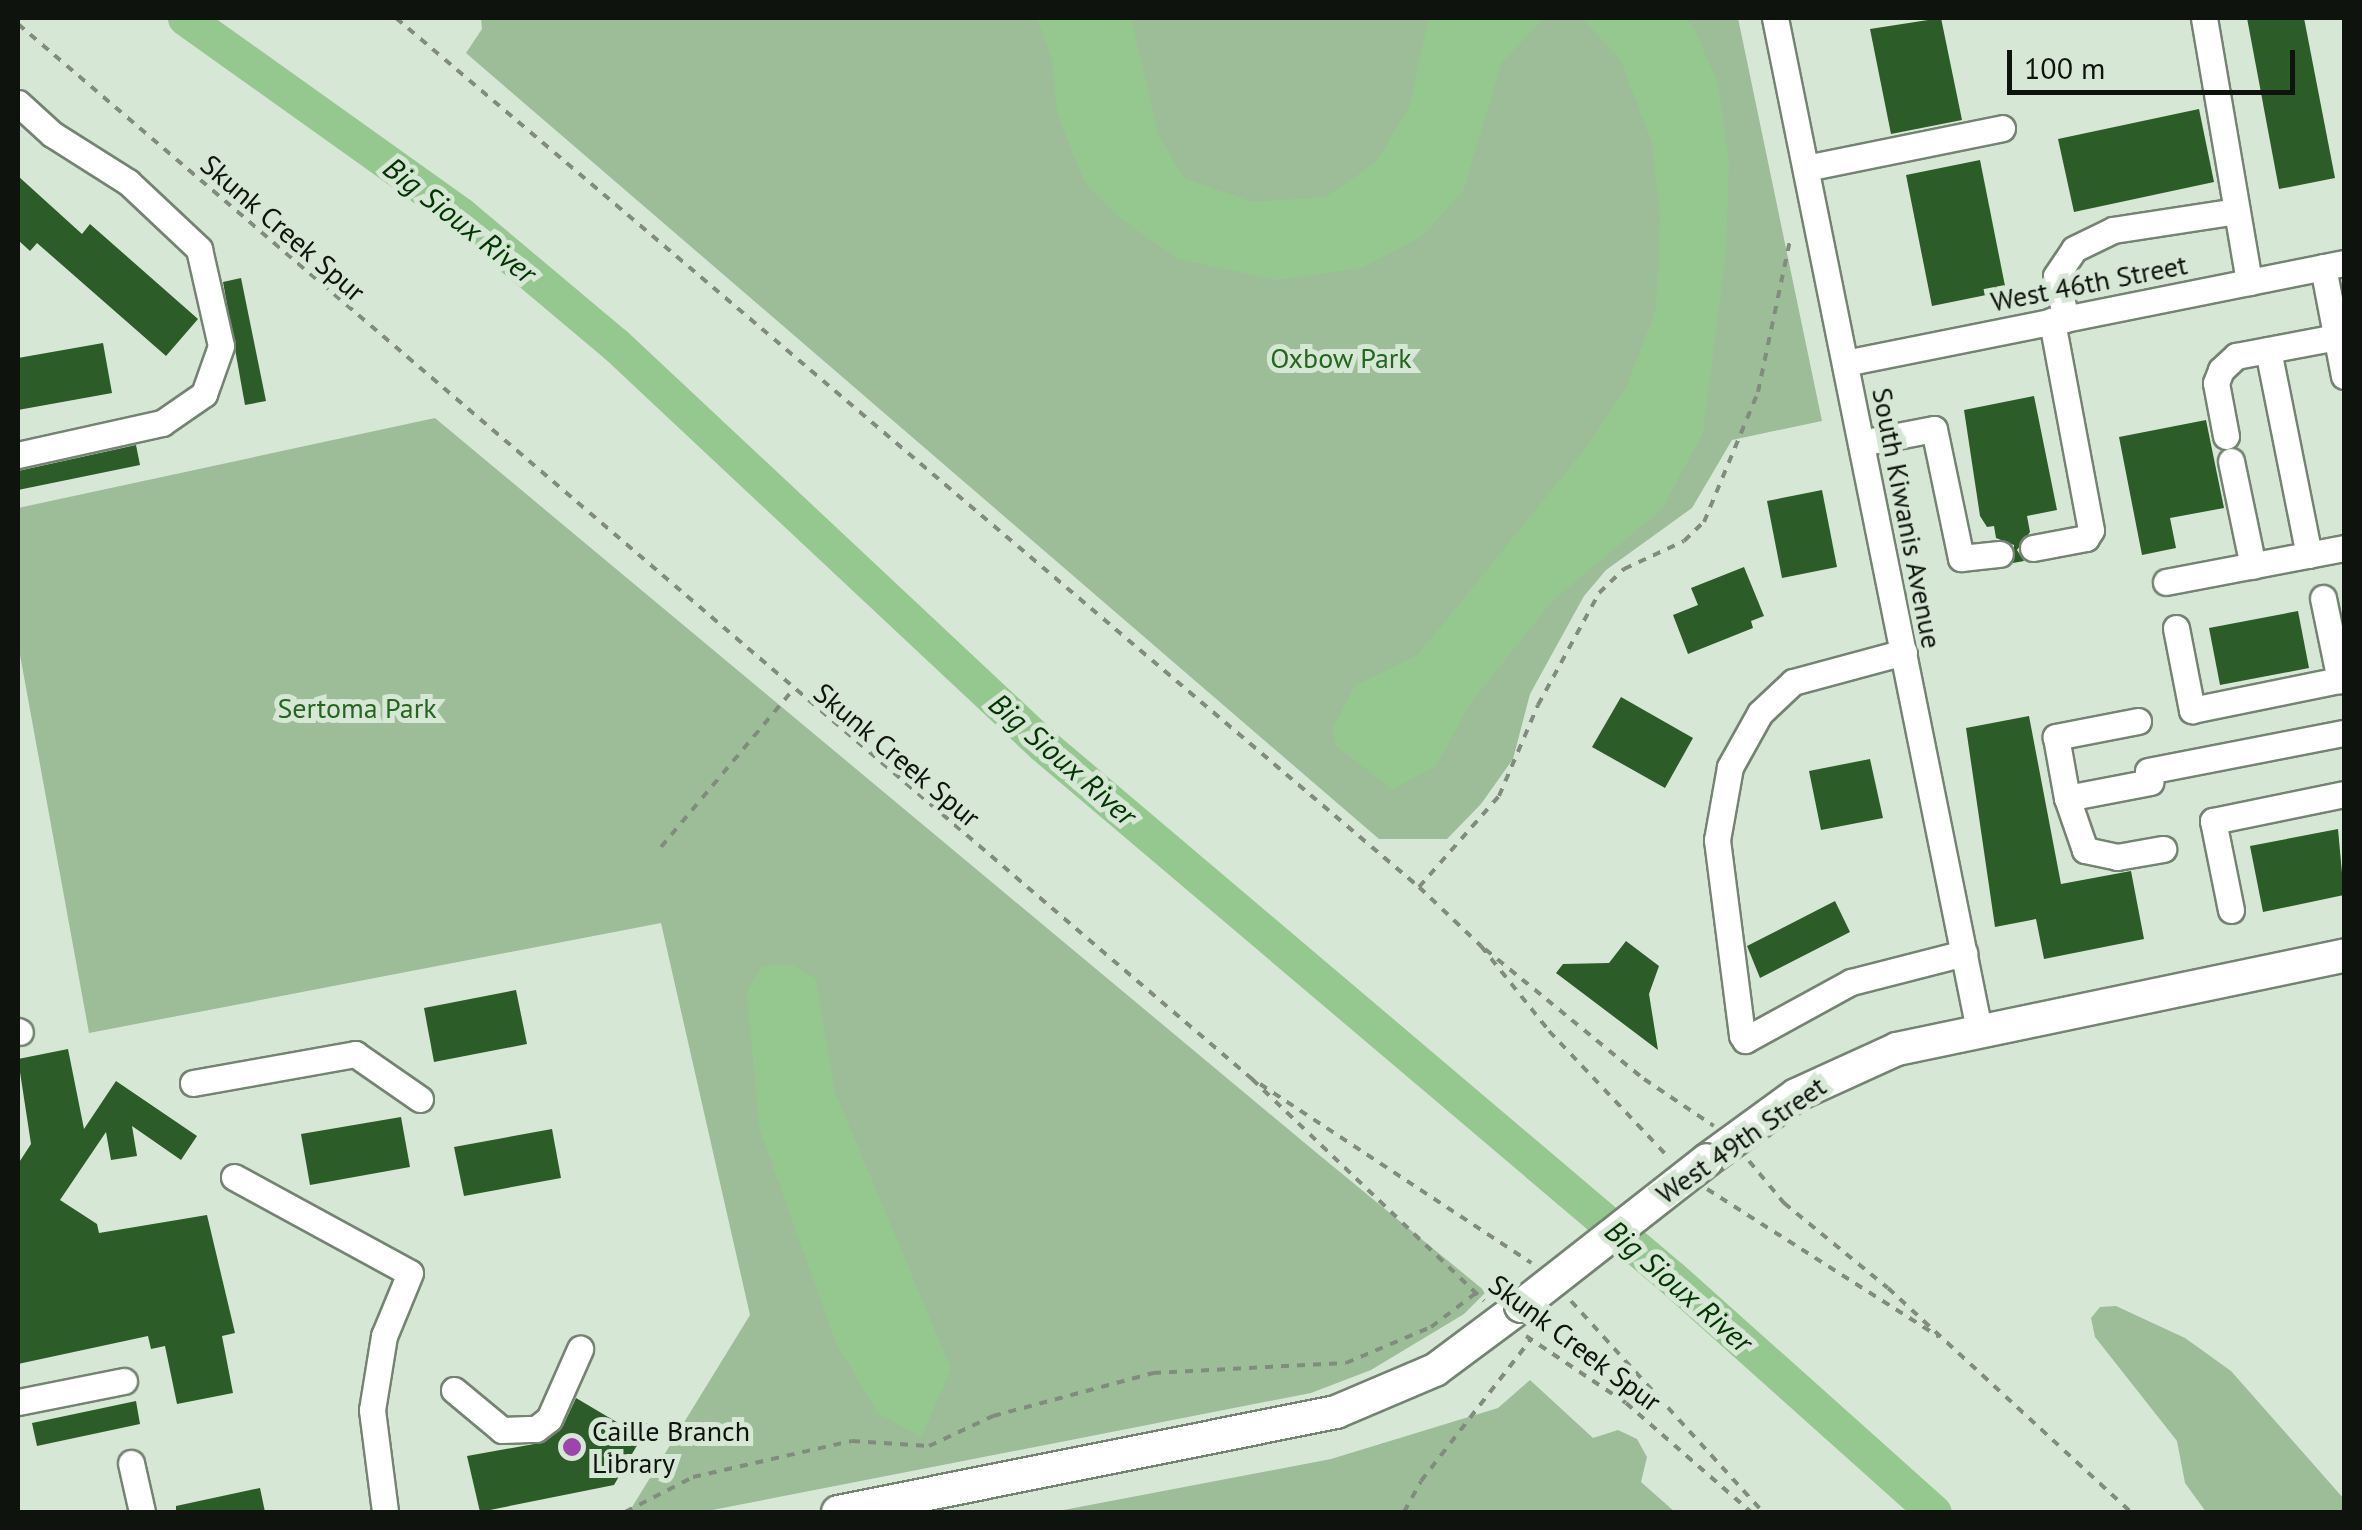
<!DOCTYPE html>
<html>
<head>
<meta charset="utf-8">
<style>
  body { margin:0 }
  #map { position:relative; width:2362px; height:1530px; overflow:hidden; background:#d7e7d5; font-family:"PT Sans",sans-serif }
  div>[style] { position:absolute }
  [style*='--x'] { left:calc(var(--x)*1px); top:calc(var(--y)*1px); width:calc(var(--w)*1px); rotate:calc(var(--a)*1deg) }
  .green>* { inset:0; background:#9cbd98 }
  .water>* { inset:0; background:#95c88f }
  .river>* { height:35px; margin:-17.5px; padding:0 17.5px; transform-origin:17.5px; border-radius:17.5px; background:#95c88f }
  .building>* { inset:0; background:#2c5c28 }
  .path>* { height:4px; margin-top:-2px; transform-origin:0; background:repeating-linear-gradient(90deg,#818c7f 0 8px,transparent 0 16px) }
  .roads { filter:drop-shadow(2px 0 #748372) drop-shadow(-2px 0 #748372) drop-shadow(0 2px #748372) drop-shadow(0 -2px #748372) }
  .minor>* { height:25px; margin:-12.5px; padding:0 12.5px; transform-origin:12.5px; border-radius:12.5px; background:#fff }
  .major>* { height:32px; margin:-16px; padding:0 16px; transform-origin:16px; border-radius:16px; background:#fff }
  .bridges { filter:drop-shadow(2px 0 #748372) drop-shadow(-2px 0 #748372) drop-shadow(0 2px #748372) drop-shadow(0 -2px #748372) }
  .major-bridge>* { height:32px; margin:-16px; padding:0 16px; transform-origin:16px; border-radius:16px; background:#fff }
  .dots>* { width:28px; height:28px; translate:-50% -50%; box-sizing:border-box; border:5px solid #d7e7d5; border-radius:50% }
  span { translate:-50% -50%; white-space:nowrap; text-align:center; line-height:1.15; -webkit-text-stroke:10px #d7e7d5; paint-order:stroke }
  .street-label { font-size:28px; color:#0e130d }
  .park-label { font-size:28px; color:#23671e }
  .poi-label { font-size:28px; color:#0e130d }
  .left { translate:0 -50%; text-align:left }
  .water-label { font-size:30px; color:#003500; font-style:italic }
  .frame { position:absolute; inset:0; border:20px solid #0e130d; pointer-events:none }
  .scale { position:absolute; left:2007px; top:50px; width:288px; height:45px; box-sizing:border-box; border:5px solid #0e130d; border-top:0; padding-left:12px; font-size:30px; line-height:35px; white-space:nowrap; color:#0e130d; -webkit-text-stroke:8px #d7e7d5; paint-order:stroke }
</style>
</head>
<body>
<div id="map">
  <div class="green">
    <i style="clip-path:polygon(481px 18px,1738px 18px,1822px 421px,1732px 440px,1692px 508px,1606px 570px,1584px 596px,1530px 694px,1513px 759px,1481px 804px,1447px 839px,1379px 839px,466px 53px,482px 29px)"></i>
    <i style="clip-path:polygon(435px 418px,1318px 1154px,1486px 1292px,1464px 1314px,1371px 1370px,1311px 1393px,702px 1512px,629px 1512px,750px 1315px,661px 923px,89px 1033px,18px 644px,18px 508px)"></i>
    <i style="clip-path:polygon(2116px 1306px,2185px 1338px,2231px 1371px,2344px 1499px,2344px 1512px,2206px 1512px,2185px 1483px,2177px 1441px,2095px 1337px,2091px 1318px,2100px 1307px)"></i>
    <i style="clip-path:polygon(1530px 1380px,1593px 1438px,1618px 1430px,1637px 1439px,1647px 1457px,1641px 1482px,1675px 1512px,1053px 1512px,1331px 1459px,1498px 1408px)"></i>
  </div>
  <div class="water">
    <i style="clip-path:polygon(1037px 18px,1131px 18px,1159px 137px,1184px 178px,1252px 202px,1326px 197px,1375px 163px,1409px 108px,1429px 18px,1685px 18px,1695px 30px,1718px 84px,1729px 161px,1726px 250px,1703px 432px,1662px 509px,1553px 600px,1471px 702px,1436px 766px,1392px 789px,1336px 746px,1333px 728px,1355px 686px,1418px 655px,1581px 454px,1625px 390px,1656px 310px,1660px 217px,1652px 144px,1621px 60px,1582px 18px,1543px 19px,1502px 62px,1463px 191px,1421px 237px,1361px 268px,1277px 280px,1179px 259px,1121px 219px,1084px 181px,1057px 113px,1053px 63px)"></i>
    <i style="clip-path:polygon(762px 966px,794px 966px,816px 979px,835px 1092px,951px 1369px,921px 1437px,878px 1413px,836px 1343px,759px 1127px,747px 992px)"></i>
  </div>
  <div class="river">
    <i style="--x:185;--y:18;--w:339;--a:35.5"></i>
    <i style="--x:461;--y:215;--w:202;--a:40"></i>
    <i style="--x:616;--y:345;--w:585;--a:43.13"></i>
    <i style="--x:1043;--y:745;--w:824;--a:40.28"></i>
    <i style="--x:1672;--y:1278;--w:351;--a:41.8"></i>
  </div>
  <div class="building">
    <i style="clip-path:polygon(1941px 18px,1962px 120px,1891px 134px,1870px 29px)"></i>
    <i style="clip-path:polygon(2247px 18px,2304px 18px,2335px 178px,2279px 189px)"></i>
    <i style="clip-path:polygon(2199px 109px,2214px 182px,2074px 212px,2058px 139px)"></i>
    <i style="clip-path:polygon(1980px 160px,2006px 291px,1932px 306px,1906px 175px)"></i>
    <i style="clip-path:polygon(18px 176px,82px 234px,90px 224px,198px 319px,166px 356px,37px 243px,30px 251px,18px 240px)"></i>
    <i style="clip-path:polygon(241px 278px,266px 401px,245px 405px,223px 282px)"></i>
    <i style="clip-path:polygon(103px 343px,112px 393px,18px 410px,18px 358px)"></i>
    <i style="clip-path:polygon(2034px 396px,2057px 510px,2027px 516px,2030px 532px,2017px 550px,2024px 561px,2013px 563px,2014px 545px,1996px 538px,1994px 526px,1987px 527px,1980px 516px,1964px 410px)"></i>
    <i style="clip-path:polygon(2206px 420px,2224px 508px,2170px 518px,2176px 548px,2142px 555px,2119px 437px)"></i>
    <i style="clip-path:polygon(136px 445px,140px 465px,18px 490px,18px 471px)"></i>
    <i style="clip-path:polygon(1822px 490px,1837px 567px,1782px 578px,1767px 501px)"></i>
    <i style="clip-path:polygon(1744px 567px,1764px 616px,1751px 621px,1753px 628px,1688px 654px,1673px 615px,1698px 605px,1691px 588px)"></i>
    <i style="clip-path:polygon(2298px 611px,2309px 668px,2220px 685px,2209px 628px)"></i>
    <i style="clip-path:polygon(1621px 697px,1693px 738px,1665px 788px,1592px 747px)"></i>
    <i style="clip-path:polygon(2029px 716px,2061px 884px,2131px 871px,2144px 939px,2044px 959px,2036px 919px,1995px 927px,1966px 728px)"></i>
    <i style="clip-path:polygon(1870px 759px,1883px 818px,1821px 830px,1809px 771px)"></i>
    <i style="clip-path:polygon(2338px 829px,2344px 895px,2263px 912px,2250px 846px)"></i>
    <i style="clip-path:polygon(1835px 901px,1850px 932px,1760px 978px,1747px 946px)"></i>
    <i style="clip-path:polygon(1626px 941px,1659px 966px,1649px 994px,1658px 1050px,1556px 973px,1563px 964px,1609px 963px)"></i>
    <i style="clip-path:polygon(516px 990px,527px 1044px,434px 1062px,424px 1008px)"></i>
    <i style="clip-path:polygon(68px 1049px,84px 1129px,116px 1081px,197px 1136px,181px 1160px,132px 1126px,137px 1156px,111px 1160px,106px 1132px,60px 1200px,97px 1224px,99px 1233px,207px 1215px,235px 1333px,222px 1336px,233px 1393px,177px 1404px,165px 1346px,151px 1349px,148px 1336px,18px 1364px,18px 1164px,31px 1144px,18px 1059px)"></i>
    <i style="clip-path:polygon(401px 1117px,410px 1167px,310px 1185px,301px 1134px)"></i>
    <i style="clip-path:polygon(552px 1129px,561px 1178px,464px 1196px,454px 1147px)"></i>
    <i style="clip-path:polygon(576px 1398px,620px 1424px,650px 1423px,614px 1485px,480px 1512px,467px 1456px,545px 1442px,563px 1426px)"></i>
    <i style="clip-path:polygon(136px 1401px,140px 1424px,37px 1446px,32px 1423px)"></i>
    <i style="clip-path:polygon(260px 1488px,265px 1512px,176px 1512px,176px 1506px)"></i>
  </div>
  <div class="path">
    <i style="--x:396;--y:18;--w:1342;--a:40.35"></i>
    <i style="--x:1419;--y:887;--w:86;--a:43.6"></i>
    <i style="--x:1481;--y:946;--w:109;--a:51.3"></i>
    <i style="--x:1549;--y:1031;--w:175;--a:46.6"></i>
    <i style="--x:18;--y:24;--w:1624;--a:40.53"></i>
    <i style="--x:1252;--y:1079;--w:321;--a:43.7"></i>
    <i style="--x:661;--y:847;--w:204;--a:-50"></i>
    <i style="--x:1419;--y:887;--w:121;--a:-48.7"></i>
    <i style="--x:1499;--y:796;--w:99;--a:-66.8"></i>
    <i style="--x:1538;--y:705;--w:128;--a:-61.4"></i>
    <i style="--x:1599;--y:593;--w:35;--a:-44"></i>
    <i style="--x:1624;--y:569;--w:66;--a:-25"></i>
    <i style="--x:1684;--y:541;--w:28;--a:-44"></i>
    <i style="--x:1704;--y:522;--w:141;--a:-67.4"></i>
    <i style="--x:1758;--y:392;--w:155;--a:-78.1"></i>
    <i style="--x:1485;--y:949;--w:205;--a:39.3"></i>
    <i style="--x:1644;--y:1079;--w:84;--a:33.9"></i>
    <i style="--x:1260;--y:1084;--w:325;--a:33.4"></i>
    <i style="--x:1749;--y:1161;--w:55;--a:50.2"></i>
    <i style="--x:1784;--y:1203;--w:134;--a:39.3"></i>
    <i style="--x:1888;--y:1288;--w:330;--a:42.7"></i>
    <i style="--x:1707;--y:1189;--w:275;--a:32.5"></i>
    <i style="--x:1571;--y:1301;--w:285;--a:47.7"></i>
    <i style="--x:1526;--y:1336;--w:120;--a:33.8"></i>
    <i style="--x:1626;--y:1403;--w:166;--a:41.1"></i>
    <i style="--x:625;--y:1512;--w:76;--a:-27.2"></i>
    <i style="--x:693;--y:1477;--w:163;--a:-12.8"></i>
    <i style="--x:852;--y:1441;--w:77;--a:3.7"></i>
    <i style="--x:929;--y:1446;--w:71;--a:-25.1"></i>
    <i style="--x:993;--y:1416;--w:166;--a:-15"></i>
    <i style="--x:1153;--y:1373;--w:193;--a:-3"></i>
    <i style="--x:1346;--y:1363;--w:92;--a:-23"></i>
    <i style="--x:1431;--y:1327;--w:56;--a:-37.1"></i>
    <i style="--x:1404;--y:1512;--w:35;--a:-61"></i>
    <i style="--x:1421;--y:1481;--w:180;--a:-52.2"></i>
  </div>
  <div class="roads">
    <div class="minor">
      <i style="--x:1775;--y:18;--w:1032;--a:78.6"></i>
      <i style="--x:2204;--y:18;--w:268;--a:80.3"></i>
      <i style="--x:18;--y:103;--w:46;--a:42.4"></i>
      <i style="--x:52;--y:134;--w:90;--a:32.3"></i>
      <i style="--x:128;--y:182;--w:98;--a:43.3"></i>
      <i style="--x:199;--y:249;--w:99;--a:77.2"></i>
      <i style="--x:221;--y:346;--w:51;--a:109.5"></i>
      <i style="--x:204;--y:394;--w:51;--a:145.4"></i>
      <i style="--x:162;--y:423;--w:148;--a:167.5"></i>
      <i style="--x:1806;--y:168;--w:200;--a:-11.5"></i>
      <i style="--x:2323;--y:267;--w:111;--a:79.1"></i>
      <i style="--x:2066;--y:319;--w:44;--a:-103.1"></i>
      <i style="--x:2056;--y:276;--w:32;--a:-56"></i>
      <i style="--x:2074;--y:249;--w:43;--a:-26"></i>
      <i style="--x:2113;--y:230;--w:125;--a:-8.7"></i>
      <i style="--x:2268;--y:350;--w:209;--a:78.7"></i>
      <i style="--x:1845;--y:363;--w:509;--a:-11.33"></i>
      <i style="--x:2226;--y:436;--w:54;--a:-100.7"></i>
      <i style="--x:2216;--y:383;--w:14;--a:-69"></i>
      <i style="--x:2221;--y:370;--w:21;--a:-43"></i>
      <i style="--x:2236;--y:356;--w:103;--a:-10.7"></i>
      <i style="--x:1861;--y:443;--w:74;--a:-10.9"></i>
      <i style="--x:1934;--y:429;--w:132;--a:78.2"></i>
      <i style="--x:1961;--y:558;--w:39;--a:-6"></i>
      <i style="--x:2231;--y:461;--w:107;--a:78.2"></i>
      <i style="--x:2033;--y:548;--w:54;--a:-10.7"></i>
      <i style="--x:2086;--y:538;--w:9;--a:-58"></i>
      <i style="--x:2091;--y:530;--w:213;--a:-100.6"></i>
      <i style="--x:2166;--y:582;--w:181;--a:-10.8"></i>
      <i style="--x:2323;--y:598;--w:84;--a:78.3"></i>
      <i style="--x:2176;--y:628;--w:84;--a:79"></i>
      <i style="--x:2192;--y:710;--w:155;--a:-11.5"></i>
      <i style="--x:1904;--y:652;--w:115;--a:164.9"></i>
      <i style="--x:1793;--y:682;--w:45;--a:136.8"></i>
      <i style="--x:1760;--y:713;--w:62;--a:119.1"></i>
      <i style="--x:1730;--y:767;--w:74;--a:100.1"></i>
      <i style="--x:1717;--y:840;--w:197;--a:82.7"></i>
      <i style="--x:1742;--y:1035;--w:6;--a:59"></i>
      <i style="--x:1745;--y:1040;--w:121;--a:-28.7"></i>
      <i style="--x:1851;--y:982;--w:117;--a:-14.4"></i>
      <i style="--x:2138;--y:721;--w:84;--a:169"></i>
      <i style="--x:2056;--y:737;--w:62;--a:79.8"></i>
      <i style="--x:2067;--y:798;--w:55;--a:70.9"></i>
      <i style="--x:2085;--y:850;--w:33;--a:12"></i>
      <i style="--x:2117;--y:857;--w:47;--a:-9.9"></i>
      <i style="--x:2148;--y:771;--w:200;--a:-11"></i>
      <i style="--x:2067;--y:798;--w:85;--a:-10.9"></i>
      <i style="--x:2231;--y:910;--w:91;--a:-101.4"></i>
      <i style="--x:2213;--y:821;--w:134;--a:-11.6"></i>
      <i style="--x:18;--y:1031;--w:2;--a:27"></i>
      <i style="--x:193;--y:1083;--w:165;--a:-10.1"></i>
      <i style="--x:355;--y:1054;--w:79;--a:34.7"></i>
      <i style="--x:234;--y:1177;--w:200;--a:28.6"></i>
      <i style="--x:410;--y:1273;--w:68;--a:112.4"></i>
      <i style="--x:384;--y:1336;--w:75;--a:99.2"></i>
      <i style="--x:372;--y:1410;--w:103;--a:82.7"></i>
      <i style="--x:454;--y:1390;--w:62;--a:39.8"></i>
      <i style="--x:502;--y:1430;--w:34;--a:-2"></i>
      <i style="--x:536;--y:1429;--w:16;--a:-38"></i>
      <i style="--x:549;--y:1419;--w:77;--a:-66.1"></i>
      <i style="--x:18;--y:1402;--w:108;--a:-11.2"></i>
      <i style="--x:131;--y:1463;--w:50;--a:77.3"></i>
    </div>
    <div class="major">
      <i style="--x:1707;--y:1160;--w:110;--a:-36.1"></i>
      <i style="--x:1796;--y:1095;--w:111;--a:-24.5"></i>
      <i style="--x:1897;--y:1049;--w:457;--a:-11.8"></i>
      <i style="--x:838;--y:1512;--w:508;--a:-11.35"></i>
      <i style="--x:1336;--y:1412;--w:108;--a:-23"></i>
      <i style="--x:1435;--y:1370;--w:107;--a:-36.7"></i>
    </div>
  </div>
  <div class="bridges">
    <div class="major-bridge">
      <i style="--x:1521;--y:1306;--w:236;--a:-38.1"></i>
    </div>
  </div>
  <div class="dots">
    <i style="left:572px;top:1447px;background:#9f44ae"></i>
  </div>
  <div class="street-label">
    <span style="left:283px;top:228px;rotate:41deg">Skunk Creek Spur</span>
    <span style="left:2089px;top:283px;rotate:-11deg">West 46th Street</span>
    <span style="left:1907px;top:518px;rotate:79deg">South Kiwanis Avenue</span>
    <span style="left:897px;top:755px;rotate:40deg">Skunk Creek Spur</span>
    <span style="left:1741px;top:1140px;rotate:-35deg">West 49th Street</span>
    <span style="left:1575px;top:1343px;rotate:37deg">Skunk Creek Spur</span>
  </div>
  <div class="park-label">
    <span style="left:1341px;top:358px">Oxbow Park</span>
    <span style="left:357px;top:708px">Sertoma Park</span>
  </div>
  <div class="poi-label">
    <span class="left" style="left:592px;top:1447px">Caille Branch<br>Library</span>
  </div>
  <div class="water-label">
    <span style="left:460px;top:220px;rotate:38deg">Big Sioux River</span>
    <span style="left:1063px;top:759px;rotate:41deg">Big Sioux River</span>
    <span style="left:1679px;top:1286px;rotate:41deg">Big Sioux River</span>
  </div>
  <div class="frame"></div>
  <div class="scale">100 m</div>
</div>
</body>
</html>
